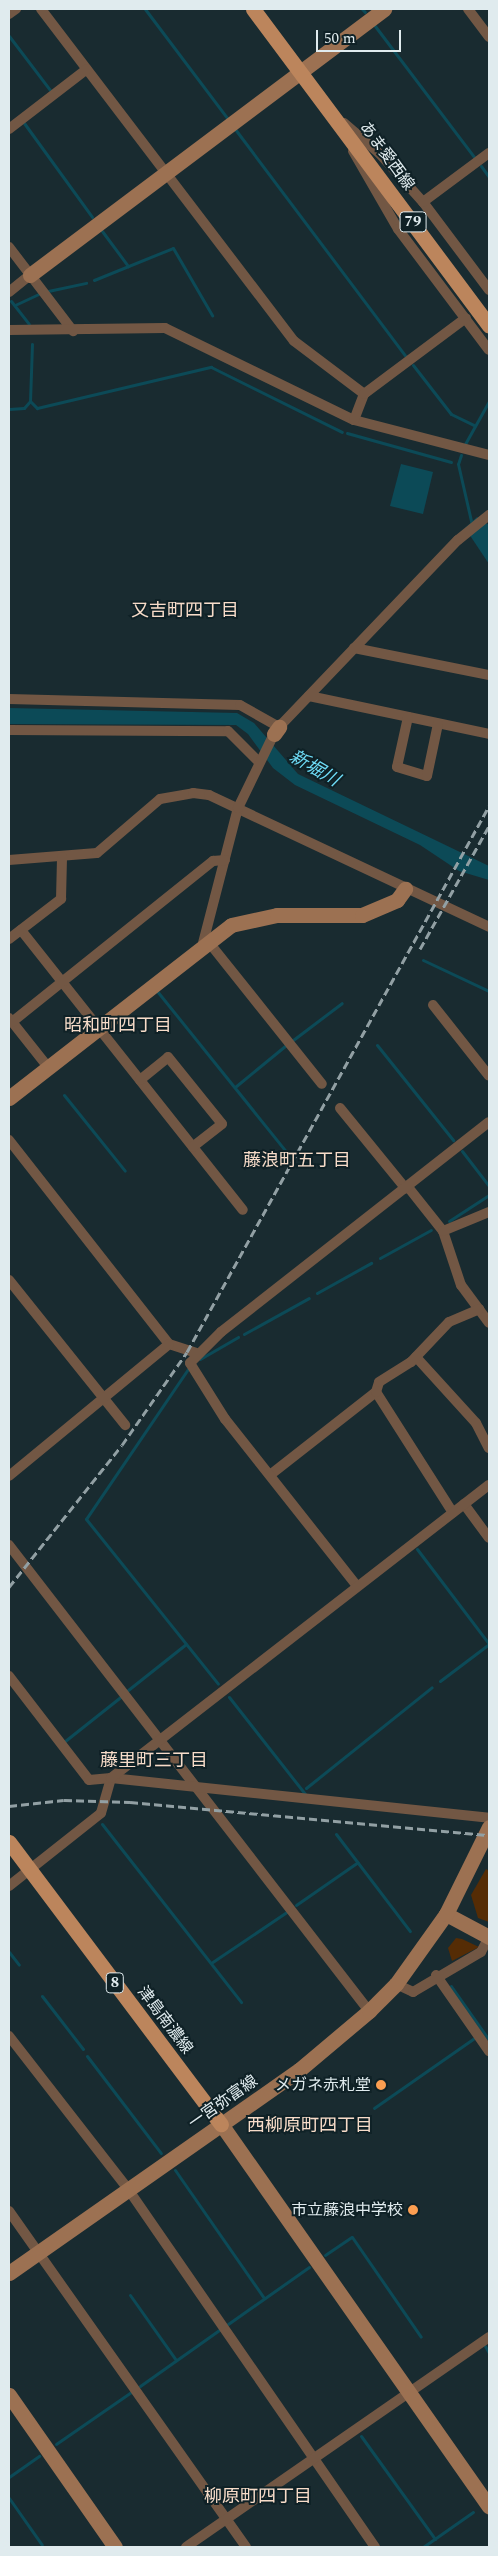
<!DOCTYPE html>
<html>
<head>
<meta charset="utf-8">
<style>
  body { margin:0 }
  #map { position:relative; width:498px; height:2556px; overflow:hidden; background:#192b30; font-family:Spectral,"Noto Sans JP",serif }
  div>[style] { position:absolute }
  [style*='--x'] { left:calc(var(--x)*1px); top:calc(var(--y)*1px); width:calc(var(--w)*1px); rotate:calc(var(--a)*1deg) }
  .green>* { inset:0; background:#552c05 }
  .water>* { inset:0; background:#0c4a57 }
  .stream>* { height:3px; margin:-1.5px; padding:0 1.5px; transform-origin:1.5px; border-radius:1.5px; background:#0c4a57 }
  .street>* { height:10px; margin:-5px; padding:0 5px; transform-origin:5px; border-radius:5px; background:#725744 }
  .secondary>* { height:15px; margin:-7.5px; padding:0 7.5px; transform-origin:7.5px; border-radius:7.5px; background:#9c7152 }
  .primary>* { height:15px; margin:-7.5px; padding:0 7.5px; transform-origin:7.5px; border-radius:7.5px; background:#bc855c }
  .rail>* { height:3px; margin-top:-1.5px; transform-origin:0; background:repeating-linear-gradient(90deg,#92a0a4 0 8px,transparent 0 12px) }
  .dots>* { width:14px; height:14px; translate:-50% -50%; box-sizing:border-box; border:2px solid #0f2126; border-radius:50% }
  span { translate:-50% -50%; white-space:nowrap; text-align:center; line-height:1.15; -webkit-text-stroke:4px #0f2126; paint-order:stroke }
  .shield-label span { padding:1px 4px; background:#0f2126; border:1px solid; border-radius:4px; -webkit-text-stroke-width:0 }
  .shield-label { font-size:15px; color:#e0ebee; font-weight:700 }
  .street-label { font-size:16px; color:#e0ebee }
  .poi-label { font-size:16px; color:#e0ebee }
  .right { translate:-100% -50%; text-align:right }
  .neighbourhood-label { font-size:18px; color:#f7dcc9 }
  .water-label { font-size:18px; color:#6edbf6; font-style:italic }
  .frame { position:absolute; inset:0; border:10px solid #e0ebee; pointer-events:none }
  .scale { position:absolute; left:316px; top:30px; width:85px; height:22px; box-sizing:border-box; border:2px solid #e0ebee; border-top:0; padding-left:6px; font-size:15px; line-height:18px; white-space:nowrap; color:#e0ebee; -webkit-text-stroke:4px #0f2126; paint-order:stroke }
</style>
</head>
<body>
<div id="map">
  <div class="green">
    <i style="clip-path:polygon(486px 1869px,489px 1871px,489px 1922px,478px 1918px,471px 1895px)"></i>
    <i style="clip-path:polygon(456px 1938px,462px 1939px,479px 1947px,452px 1961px,448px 1948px)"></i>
  </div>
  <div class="water">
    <i style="clip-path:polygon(401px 464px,433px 472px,423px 514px,390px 506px)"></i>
    <i style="clip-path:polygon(477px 517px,489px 525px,489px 564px,465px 528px)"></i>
    <i style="clip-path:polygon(9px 708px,237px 713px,254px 723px,298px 774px,489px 866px,489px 880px,459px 871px,420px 845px,295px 785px,273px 768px,248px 734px,236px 725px,9px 724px)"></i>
  </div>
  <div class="stream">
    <i style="--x:145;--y:9;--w:136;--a:53"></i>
    <i style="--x:362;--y:9;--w:4;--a:45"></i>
    <i style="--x:375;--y:26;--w:166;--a:52.9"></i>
    <i style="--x:9;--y:36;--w:68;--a:52.8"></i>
    <i style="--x:24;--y:123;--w:116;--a:54.1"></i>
    <i style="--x:235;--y:129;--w:285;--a:53.1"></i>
    <i style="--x:481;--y:166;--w:14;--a:54"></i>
    <i style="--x:102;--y:231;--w:44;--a:53.4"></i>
    <i style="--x:94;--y:280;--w:85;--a:-22.1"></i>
    <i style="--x:173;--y:248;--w:78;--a:59.8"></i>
    <i style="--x:48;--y:291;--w:39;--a:-12"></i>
    <i style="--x:11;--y:301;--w:29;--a:52"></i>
    <i style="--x:15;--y:305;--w:26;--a:-25"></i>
    <i style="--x:32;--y:344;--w:57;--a:92"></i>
    <i style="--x:30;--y:401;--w:10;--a:45"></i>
    <i style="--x:37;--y:408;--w:179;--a:-13.3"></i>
    <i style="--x:211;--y:367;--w:146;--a:26.4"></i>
    <i style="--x:413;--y:365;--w:62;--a:52.2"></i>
    <i style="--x:451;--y:414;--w:25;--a:26"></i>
    <i style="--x:9;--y:409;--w:15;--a:-4"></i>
    <i style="--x:24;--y:408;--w:9;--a:-49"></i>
    <i style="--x:347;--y:433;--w:108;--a:15.6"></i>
    <i style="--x:465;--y:444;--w:49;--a:-60.8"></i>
    <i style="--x:461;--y:455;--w:9;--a:108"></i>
    <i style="--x:458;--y:464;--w:63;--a:77.1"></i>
    <i style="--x:423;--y:960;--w:73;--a:25.2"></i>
    <i style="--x:157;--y:991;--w:217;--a:51.2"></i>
    <i style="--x:293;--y:1040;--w:61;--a:-37.1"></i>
    <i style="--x:377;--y:1045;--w:122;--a:51.3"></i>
    <i style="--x:235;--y:1087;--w:65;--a:-39.4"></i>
    <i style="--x:64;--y:1095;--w:97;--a:51.2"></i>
    <i style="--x:462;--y:1151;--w:44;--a:52.4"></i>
    <i style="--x:449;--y:1221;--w:48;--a:-33"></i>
    <i style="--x:380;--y:1258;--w:58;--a:-28.8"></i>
    <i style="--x:317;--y:1293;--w:62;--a:-29.1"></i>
    <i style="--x:244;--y:1334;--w:74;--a:-29"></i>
    <i style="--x:200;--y:1359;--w:44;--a:-30.1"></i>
    <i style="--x:188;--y:1369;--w:181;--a:124.2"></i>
    <i style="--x:86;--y:1519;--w:211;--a:51.3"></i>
    <i style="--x:417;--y:1549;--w:119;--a:52.8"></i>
    <i style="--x:440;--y:1681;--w:61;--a:-37.1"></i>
    <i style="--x:128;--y:1690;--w:74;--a:-38.4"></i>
    <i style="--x:229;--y:1697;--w:123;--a:51.9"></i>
    <i style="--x:65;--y:1741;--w:74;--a:-38.4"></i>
    <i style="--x:306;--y:1788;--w:161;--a:-38.7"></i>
    <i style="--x:102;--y:1824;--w:226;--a:52"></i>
    <i style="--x:336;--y:1834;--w:122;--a:52.7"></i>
    <i style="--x:296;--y:1905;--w:75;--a:-34.7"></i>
    <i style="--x:9;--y:1952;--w:16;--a:52"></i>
    <i style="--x:211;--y:1963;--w:93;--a:-34"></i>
    <i style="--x:451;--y:1986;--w:66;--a:54.9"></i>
    <i style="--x:42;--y:1996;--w:67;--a:52.3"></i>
    <i style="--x:87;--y:2056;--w:122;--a:52.7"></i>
    <i style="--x:374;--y:2108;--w:121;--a:-34.9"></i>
    <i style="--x:175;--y:2170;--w:156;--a:55.2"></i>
    <i style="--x:325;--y:2255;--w:32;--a:-34"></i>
    <i style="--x:352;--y:2237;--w:121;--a:55.4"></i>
    <i style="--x:130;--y:2295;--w:80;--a:54.7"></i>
    <i style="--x:228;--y:2324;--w:99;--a:-35.1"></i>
    <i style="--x:485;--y:2346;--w:8;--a:60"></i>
    <i style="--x:140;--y:2386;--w:97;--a:-35.3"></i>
    <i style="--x:361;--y:2436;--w:127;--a:54.3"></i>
    <i style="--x:56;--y:2444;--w:91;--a:-34.7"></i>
    <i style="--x:9;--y:2477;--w:37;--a:-35"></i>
    <i style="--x:9;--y:2498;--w:57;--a:54.9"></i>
    <i style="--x:423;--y:2547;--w:61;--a:-35"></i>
  </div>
  <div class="street">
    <i style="--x:41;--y:9;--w:417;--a:52.7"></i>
    <i style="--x:294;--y:341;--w:88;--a:37.1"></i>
    <i style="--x:468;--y:9;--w:35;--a:53"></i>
    <i style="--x:9;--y:14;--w:9;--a:-36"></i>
    <i style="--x:344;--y:123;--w:46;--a:40.6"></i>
    <i style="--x:379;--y:153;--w:66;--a:48.1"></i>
    <i style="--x:423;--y:202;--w:110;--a:53.1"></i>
    <i style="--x:9;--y:129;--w:98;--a:-37.6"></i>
    <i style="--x:353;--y:151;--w:90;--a:60"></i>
    <i style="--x:398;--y:229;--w:151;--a:53.1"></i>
    <i style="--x:423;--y:202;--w:82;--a:-36.6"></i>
    <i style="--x:9;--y:247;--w:106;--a:52.7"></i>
    <i style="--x:9;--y:292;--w:27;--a:-39"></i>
    <i style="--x:9;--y:330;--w:156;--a:-0.7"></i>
    <i style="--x:165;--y:328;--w:210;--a:26"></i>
    <i style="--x:354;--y:420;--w:139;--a:14.5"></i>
    <i style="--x:354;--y:420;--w:28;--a:-69"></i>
    <i style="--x:364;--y:394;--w:127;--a:-36.7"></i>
    <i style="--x:354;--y:648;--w:138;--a:11.3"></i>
    <i style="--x:309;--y:696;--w:184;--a:11.9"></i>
    <i style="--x:9;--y:699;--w:231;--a:1.5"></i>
    <i style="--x:240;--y:705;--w:45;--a:29.4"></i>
    <i style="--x:279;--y:727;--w:259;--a:-46.3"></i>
    <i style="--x:458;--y:540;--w:40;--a:-39"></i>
    <i style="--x:408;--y:717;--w:51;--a:102.4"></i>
    <i style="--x:397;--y:767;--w:31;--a:17"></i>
    <i style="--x:427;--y:776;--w:53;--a:-78.1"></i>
    <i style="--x:9;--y:730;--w:219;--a:0.3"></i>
    <i style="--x:228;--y:731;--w:42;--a:45"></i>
    <i style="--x:9;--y:860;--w:88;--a:-4.5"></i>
    <i style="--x:97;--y:853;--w:83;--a:-40.6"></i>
    <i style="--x:160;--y:799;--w:34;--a:-10"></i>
    <i style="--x:193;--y:793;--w:16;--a:7"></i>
    <i style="--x:209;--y:795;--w:310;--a:25.2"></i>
    <i style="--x:21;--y:930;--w:357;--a:51.6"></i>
    <i style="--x:9;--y:939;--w:66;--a:-37.6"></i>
    <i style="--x:61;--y:899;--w:42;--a:-88.6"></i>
    <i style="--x:207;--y:940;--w:184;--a:51.4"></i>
    <i style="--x:203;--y:943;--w:139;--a:-75.5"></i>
    <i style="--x:238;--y:808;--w:82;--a:-64.1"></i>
    <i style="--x:433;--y:1005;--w:90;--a:51.7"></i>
    <i style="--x:9;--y:1018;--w:63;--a:51.5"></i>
    <i style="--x:12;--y:1022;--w:258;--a:-38.7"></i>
    <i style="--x:213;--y:861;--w:12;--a:-5"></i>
    <i style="--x:140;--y:1080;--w:36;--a:-39"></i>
    <i style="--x:168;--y:1057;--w:86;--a:51.1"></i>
    <i style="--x:222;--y:1124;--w:37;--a:142"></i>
    <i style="--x:340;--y:1108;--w:104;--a:50.8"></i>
    <i style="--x:9;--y:1140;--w:259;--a:51.9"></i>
    <i style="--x:169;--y:1344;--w:29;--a:18"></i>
    <i style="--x:408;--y:1187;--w:56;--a:51.5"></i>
    <i style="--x:443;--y:1231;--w:57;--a:71.6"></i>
    <i style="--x:461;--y:1285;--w:47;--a:53.6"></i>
    <i style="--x:443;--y:1231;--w:50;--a:-22.4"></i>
    <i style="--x:9;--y:1280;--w:186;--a:51.3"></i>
    <i style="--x:416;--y:1357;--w:89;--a:47.7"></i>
    <i style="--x:476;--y:1423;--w:28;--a:63"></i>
    <i style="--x:376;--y:1392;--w:143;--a:57.5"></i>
    <i style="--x:270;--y:1475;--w:135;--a:-38.1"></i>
    <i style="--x:376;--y:1392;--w:10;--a:-73"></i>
    <i style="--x:379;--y:1382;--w:38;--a:-32"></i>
    <i style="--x:411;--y:1362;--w:55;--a:-46.5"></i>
    <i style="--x:449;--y:1322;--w:33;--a:-23"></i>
    <i style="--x:9;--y:1476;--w:207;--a:-39.5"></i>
    <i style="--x:464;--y:1504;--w:42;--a:53.7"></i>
    <i style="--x:9;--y:1545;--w:589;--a:52.31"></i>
    <i style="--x:357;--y:1586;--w:213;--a:-128.3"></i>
    <i style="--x:225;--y:1419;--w:66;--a:-122"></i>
    <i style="--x:190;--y:1363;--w:44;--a:-45"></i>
    <i style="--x:221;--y:1332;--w:340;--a:-38.1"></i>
    <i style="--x:9;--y:1676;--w:131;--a:52.4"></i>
    <i style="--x:89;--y:1780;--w:22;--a:-5"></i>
    <i style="--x:111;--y:1778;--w:380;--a:6"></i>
    <i style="--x:9;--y:1886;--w:117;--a:-38.4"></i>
    <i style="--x:101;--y:1813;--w:36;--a:-74"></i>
    <i style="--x:111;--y:1778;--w:478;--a:-37.8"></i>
    <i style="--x:436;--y:1975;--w:93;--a:55.1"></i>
    <i style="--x:396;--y:1984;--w:19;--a:25"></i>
    <i style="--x:413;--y:1992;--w:79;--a:-30.5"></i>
    <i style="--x:481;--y:1952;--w:17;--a:-62"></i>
    <i style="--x:9;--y:2036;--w:194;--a:52.1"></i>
    <i style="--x:128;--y:2189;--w:435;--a:55.4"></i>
    <i style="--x:9;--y:2211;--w:411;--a:54.8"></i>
    <i style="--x:186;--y:2547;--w:369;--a:-34.7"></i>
  </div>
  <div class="secondary">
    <i style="--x:30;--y:275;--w:443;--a:-36.9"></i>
    <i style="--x:274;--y:734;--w:9;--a:-54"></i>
    <i style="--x:9;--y:1098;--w:281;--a:-37.9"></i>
    <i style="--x:231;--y:925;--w:47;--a:-12.3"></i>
    <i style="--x:277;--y:915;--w:85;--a:0"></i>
    <i style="--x:362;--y:915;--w:38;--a:-23"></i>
    <i style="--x:397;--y:900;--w:14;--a:-54"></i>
    <i style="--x:446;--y:1914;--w:49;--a:28.1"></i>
    <i style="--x:221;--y:2124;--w:467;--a:55"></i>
    <i style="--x:9;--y:2273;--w:354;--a:-35"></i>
    <i style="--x:299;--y:2070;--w:92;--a:-40.1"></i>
    <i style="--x:369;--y:2011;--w:38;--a:-45"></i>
    <i style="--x:396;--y:1984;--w:86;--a:-54.5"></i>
    <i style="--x:446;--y:1914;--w:97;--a:-63.7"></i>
    <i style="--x:9;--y:2395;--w:185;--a:55.1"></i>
  </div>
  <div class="primary">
    <i style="--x:253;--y:9;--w:395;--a:53.3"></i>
    <i style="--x:9;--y:1842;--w:353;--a:53.1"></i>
  </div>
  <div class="rail">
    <i style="--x:420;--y:949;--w:141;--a:-60.7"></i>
    <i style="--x:9;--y:1587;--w:181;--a:-51.5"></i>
    <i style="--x:122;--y:1445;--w:113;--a:-55"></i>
    <i style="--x:187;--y:1352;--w:624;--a:-61.05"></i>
    <i style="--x:9;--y:1806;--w:55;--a:-6.2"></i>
    <i style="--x:64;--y:1800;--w:66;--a:1.7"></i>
    <i style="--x:130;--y:1802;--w:361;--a:5.3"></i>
  </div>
  <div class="dots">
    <i style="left:381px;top:2085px;background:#fb9e51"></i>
    <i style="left:413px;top:2210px;background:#fb9e51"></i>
  </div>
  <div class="shield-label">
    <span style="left:413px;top:222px">79</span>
    <span style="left:115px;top:1983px">8</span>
  </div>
  <div class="street-label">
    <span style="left:387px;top:156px;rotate:54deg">あま愛西線</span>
    <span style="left:165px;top:2020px;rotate:53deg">津島南濃線</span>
    <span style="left:223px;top:2102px;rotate:-35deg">一宮弥富線</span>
  </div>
  <div class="poi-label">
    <span class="right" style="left:371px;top:2085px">メガネ赤札堂</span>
    <span class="right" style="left:403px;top:2210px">市立藤浪中学校</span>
  </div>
  <div class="neighbourhood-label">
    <span style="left:185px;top:611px">又吉町四丁目</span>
    <span style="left:118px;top:1026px">昭和町四丁目</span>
    <span style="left:297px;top:1161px">藤浪町五丁目</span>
    <span style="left:154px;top:1761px">藤里町三丁目</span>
    <span style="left:310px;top:2126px">西柳原町四丁目</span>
    <span style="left:258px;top:2497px">柳原町四丁目</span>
  </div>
  <div class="water-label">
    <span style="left:314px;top:769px;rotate:30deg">新堀川</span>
  </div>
  <div class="frame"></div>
  <div class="scale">50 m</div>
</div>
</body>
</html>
